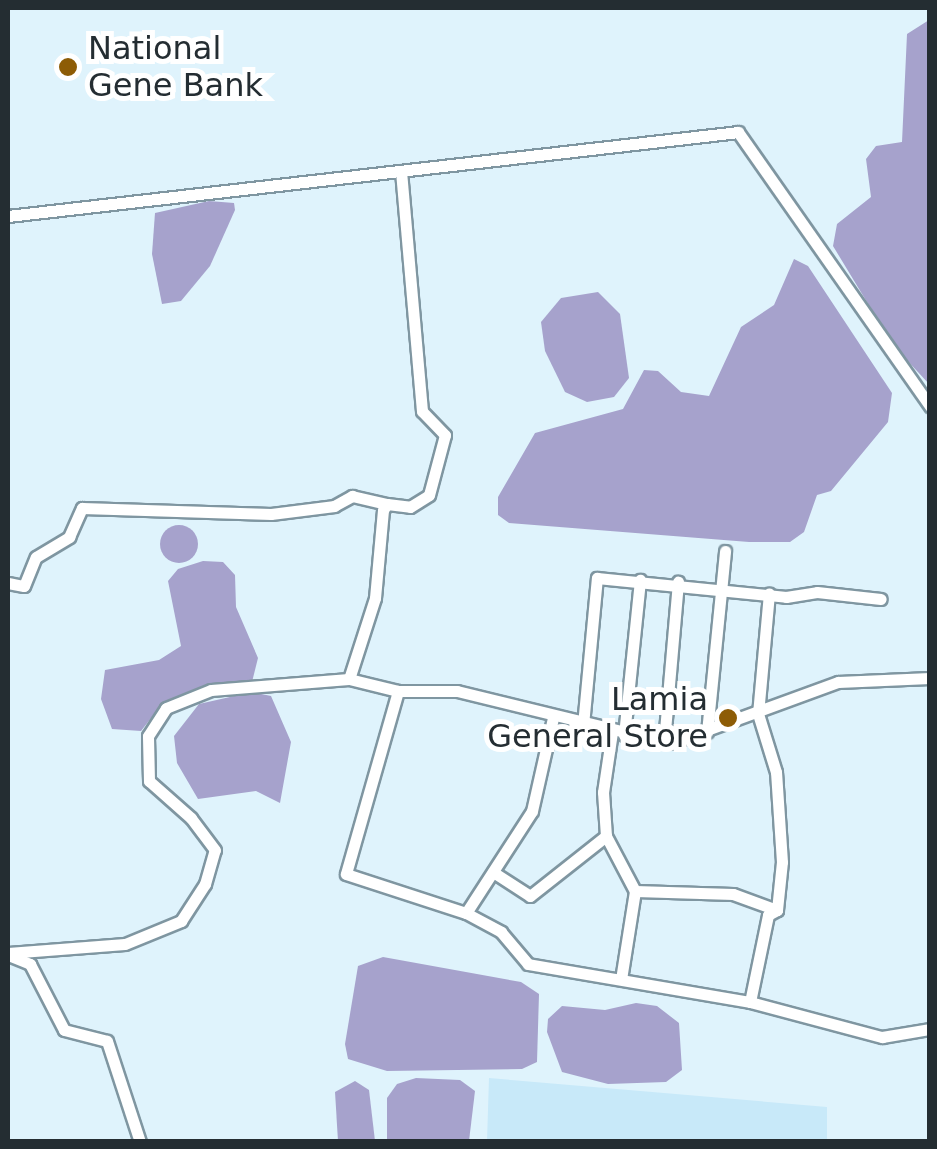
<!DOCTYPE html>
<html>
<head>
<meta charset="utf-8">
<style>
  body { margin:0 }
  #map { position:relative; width:937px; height:1149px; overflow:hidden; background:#dff3fc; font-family:"DejaVu Sans",sans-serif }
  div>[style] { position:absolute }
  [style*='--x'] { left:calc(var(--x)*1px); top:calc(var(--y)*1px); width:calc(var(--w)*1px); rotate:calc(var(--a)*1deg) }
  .built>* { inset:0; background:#c8e9f9 }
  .water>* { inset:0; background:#a6a2cc }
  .round { border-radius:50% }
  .roads { filter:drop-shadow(2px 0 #7f96a1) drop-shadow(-2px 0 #7f96a1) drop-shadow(0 2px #7f96a1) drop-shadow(0 -2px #7f96a1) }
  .street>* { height:11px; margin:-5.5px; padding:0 5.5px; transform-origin:5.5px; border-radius:5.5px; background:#fff }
  .dots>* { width:28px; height:28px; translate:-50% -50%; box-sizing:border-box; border:5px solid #fff; border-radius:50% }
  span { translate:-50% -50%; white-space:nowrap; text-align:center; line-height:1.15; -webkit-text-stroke:10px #fff; paint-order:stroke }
  .poi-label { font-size:32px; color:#242d32 }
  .left { translate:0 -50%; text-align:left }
  .right { translate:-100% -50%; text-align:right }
  .frame { position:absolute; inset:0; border:10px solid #242d32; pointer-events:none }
</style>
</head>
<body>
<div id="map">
  <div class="built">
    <i style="clip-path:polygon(489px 1078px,827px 1107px,827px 1141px,487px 1141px)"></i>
  </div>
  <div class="water">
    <i style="clip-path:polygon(929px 20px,929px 384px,893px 345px,833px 246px,837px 224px,871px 197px,866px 159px,876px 146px,902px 142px,907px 34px)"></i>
    <i style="clip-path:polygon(209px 201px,234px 203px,235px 210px,210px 266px,181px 301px,162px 304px,152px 254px,155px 213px)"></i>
    <i style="clip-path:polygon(794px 259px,808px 266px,892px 393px,888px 422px,831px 491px,817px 495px,804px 532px,790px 542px,749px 542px,509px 523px,498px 515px,498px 497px,535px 433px,623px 409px,644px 370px,658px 371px,681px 392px,709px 396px,741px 327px,774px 305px)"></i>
    <i style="clip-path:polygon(598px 292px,620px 314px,629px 378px,614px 397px,587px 402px,565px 392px,545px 351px,541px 322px,561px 298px)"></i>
    <i class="round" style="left:160px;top:525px;width:38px;height:38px"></i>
    <i style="clip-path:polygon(203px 561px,223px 562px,235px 575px,236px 607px,258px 658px,252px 682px,185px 693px,162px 704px,141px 731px,112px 729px,101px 699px,105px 670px,159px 660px,181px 646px,168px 581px,178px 569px)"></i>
    <i style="clip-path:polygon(252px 692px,271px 696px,291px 742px,280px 803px,256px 791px,198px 799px,177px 763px,174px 736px,199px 704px)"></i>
    <i style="clip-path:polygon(383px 957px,521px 982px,539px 994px,537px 1062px,522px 1069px,387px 1071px,348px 1059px,345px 1044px,358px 966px)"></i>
    <i style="clip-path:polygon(636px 1003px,657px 1006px,679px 1023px,682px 1070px,666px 1082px,608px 1084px,562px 1072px,547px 1032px,548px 1019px,562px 1006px,605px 1010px)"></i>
    <i style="clip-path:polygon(416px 1078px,460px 1080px,475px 1091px,469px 1141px,387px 1141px,387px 1098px,397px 1084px)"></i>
    <i style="clip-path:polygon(355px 1081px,369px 1090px,375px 1141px,338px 1141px,335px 1092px)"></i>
  </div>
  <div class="roads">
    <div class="street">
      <i style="--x:8;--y:216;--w:735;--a:-6.56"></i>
      <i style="--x:738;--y:132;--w:335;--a:55"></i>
      <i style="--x:8;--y:583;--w:16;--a:11"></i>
      <i style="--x:24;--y:586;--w:31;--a:-68"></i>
      <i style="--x:36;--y:557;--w:39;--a:-31"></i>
      <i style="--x:69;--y:537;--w:32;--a:-66"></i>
      <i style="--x:82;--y:508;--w:189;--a:1.8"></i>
      <i style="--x:271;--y:514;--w:64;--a:-7.2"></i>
      <i style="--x:334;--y:506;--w:21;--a:-29"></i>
      <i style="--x:352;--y:496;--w:36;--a:13"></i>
      <i style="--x:349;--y:679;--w:85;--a:-72.2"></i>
      <i style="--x:375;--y:598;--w:88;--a:-84.8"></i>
      <i style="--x:383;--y:510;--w:7;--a:-56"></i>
      <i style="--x:387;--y:504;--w:23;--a:7"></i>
      <i style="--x:410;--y:507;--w:22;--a:-32"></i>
      <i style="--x:429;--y:495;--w:62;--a:-75.1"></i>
      <i style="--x:445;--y:435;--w:33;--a:-134"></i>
      <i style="--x:422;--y:411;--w:241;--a:-95"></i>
      <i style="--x:398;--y:691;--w:190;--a:105.9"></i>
      <i style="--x:346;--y:874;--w:126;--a:18"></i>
      <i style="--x:466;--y:913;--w:40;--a:28"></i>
      <i style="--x:501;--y:932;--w:42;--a:49.8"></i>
      <i style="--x:528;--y:964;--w:225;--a:9.7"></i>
      <i style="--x:750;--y:1002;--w:137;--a:14.9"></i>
      <i style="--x:882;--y:1037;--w:49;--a:-9.5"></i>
      <i style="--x:583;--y:725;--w:148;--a:-84.6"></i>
      <i style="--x:597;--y:578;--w:190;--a:5.7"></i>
      <i style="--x:786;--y:597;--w:31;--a:-9"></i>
      <i style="--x:817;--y:592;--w:64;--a:6.2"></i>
      <i style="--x:612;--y:732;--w:61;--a:98.5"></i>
      <i style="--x:603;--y:792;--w:44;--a:86.1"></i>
      <i style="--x:606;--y:836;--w:62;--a:62.2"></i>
      <i style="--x:635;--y:891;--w:89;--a:99"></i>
      <i style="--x:707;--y:732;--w:182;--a:-84.3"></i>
      <i style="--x:624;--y:735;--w:156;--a:-84.1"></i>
      <i style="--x:664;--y:742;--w:161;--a:-85"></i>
      <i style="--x:493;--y:872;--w:44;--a:33"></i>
      <i style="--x:530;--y:896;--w:97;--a:-38.3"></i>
      <i style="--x:635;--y:891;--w:98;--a:1.8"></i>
      <i style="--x:733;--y:894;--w:47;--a:20"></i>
      <i style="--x:466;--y:913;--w:121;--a:-57.1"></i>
      <i style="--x:532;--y:811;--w:95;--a:-77.3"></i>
      <i style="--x:8;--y:953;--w:117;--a:-4.4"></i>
      <i style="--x:125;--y:944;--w:61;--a:-22.3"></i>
      <i style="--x:181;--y:921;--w:44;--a:-57"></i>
      <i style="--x:205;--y:884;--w:35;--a:-74"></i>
      <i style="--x:215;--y:850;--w:40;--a:-127"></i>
      <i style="--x:191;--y:818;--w:56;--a:-138.6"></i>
      <i style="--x:149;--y:781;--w:45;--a:-91.3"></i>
      <i style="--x:148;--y:736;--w:33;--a:-57"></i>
      <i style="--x:166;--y:708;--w:48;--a:-21.8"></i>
      <i style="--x:211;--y:690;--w:138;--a:-4.6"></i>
      <i style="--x:349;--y:679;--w:50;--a:13.8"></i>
      <i style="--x:398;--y:691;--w:59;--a:0"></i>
      <i style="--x:457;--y:691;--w:220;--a:13.7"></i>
      <i style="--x:671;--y:743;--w:178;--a:-20.1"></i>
      <i style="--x:838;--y:682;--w:92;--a:-2.5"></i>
      <i style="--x:8;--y:955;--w:24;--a:22"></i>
      <i style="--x:30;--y:964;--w:74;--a:62.7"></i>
      <i style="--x:64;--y:1030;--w:44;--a:14.3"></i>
      <i style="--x:107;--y:1041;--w:106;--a:71.9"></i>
      <i style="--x:750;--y:1002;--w:89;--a:-78.3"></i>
      <i style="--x:768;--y:915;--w:10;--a:-29"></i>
      <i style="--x:777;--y:910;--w:48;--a:-84.1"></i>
      <i style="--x:782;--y:862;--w:90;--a:-93.8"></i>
      <i style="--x:776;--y:772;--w:61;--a:-107.2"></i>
      <i style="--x:758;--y:714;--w:121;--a:-84.8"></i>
    </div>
  </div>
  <div class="dots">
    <i style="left:68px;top:67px;background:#8d5c06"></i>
    <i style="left:728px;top:718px;background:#8d5c06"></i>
  </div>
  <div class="poi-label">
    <span class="left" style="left:88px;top:67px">National<br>Gene Bank</span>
    <span class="right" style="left:708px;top:718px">Lamia<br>General Store</span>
  </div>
  <div class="frame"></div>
</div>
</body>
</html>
